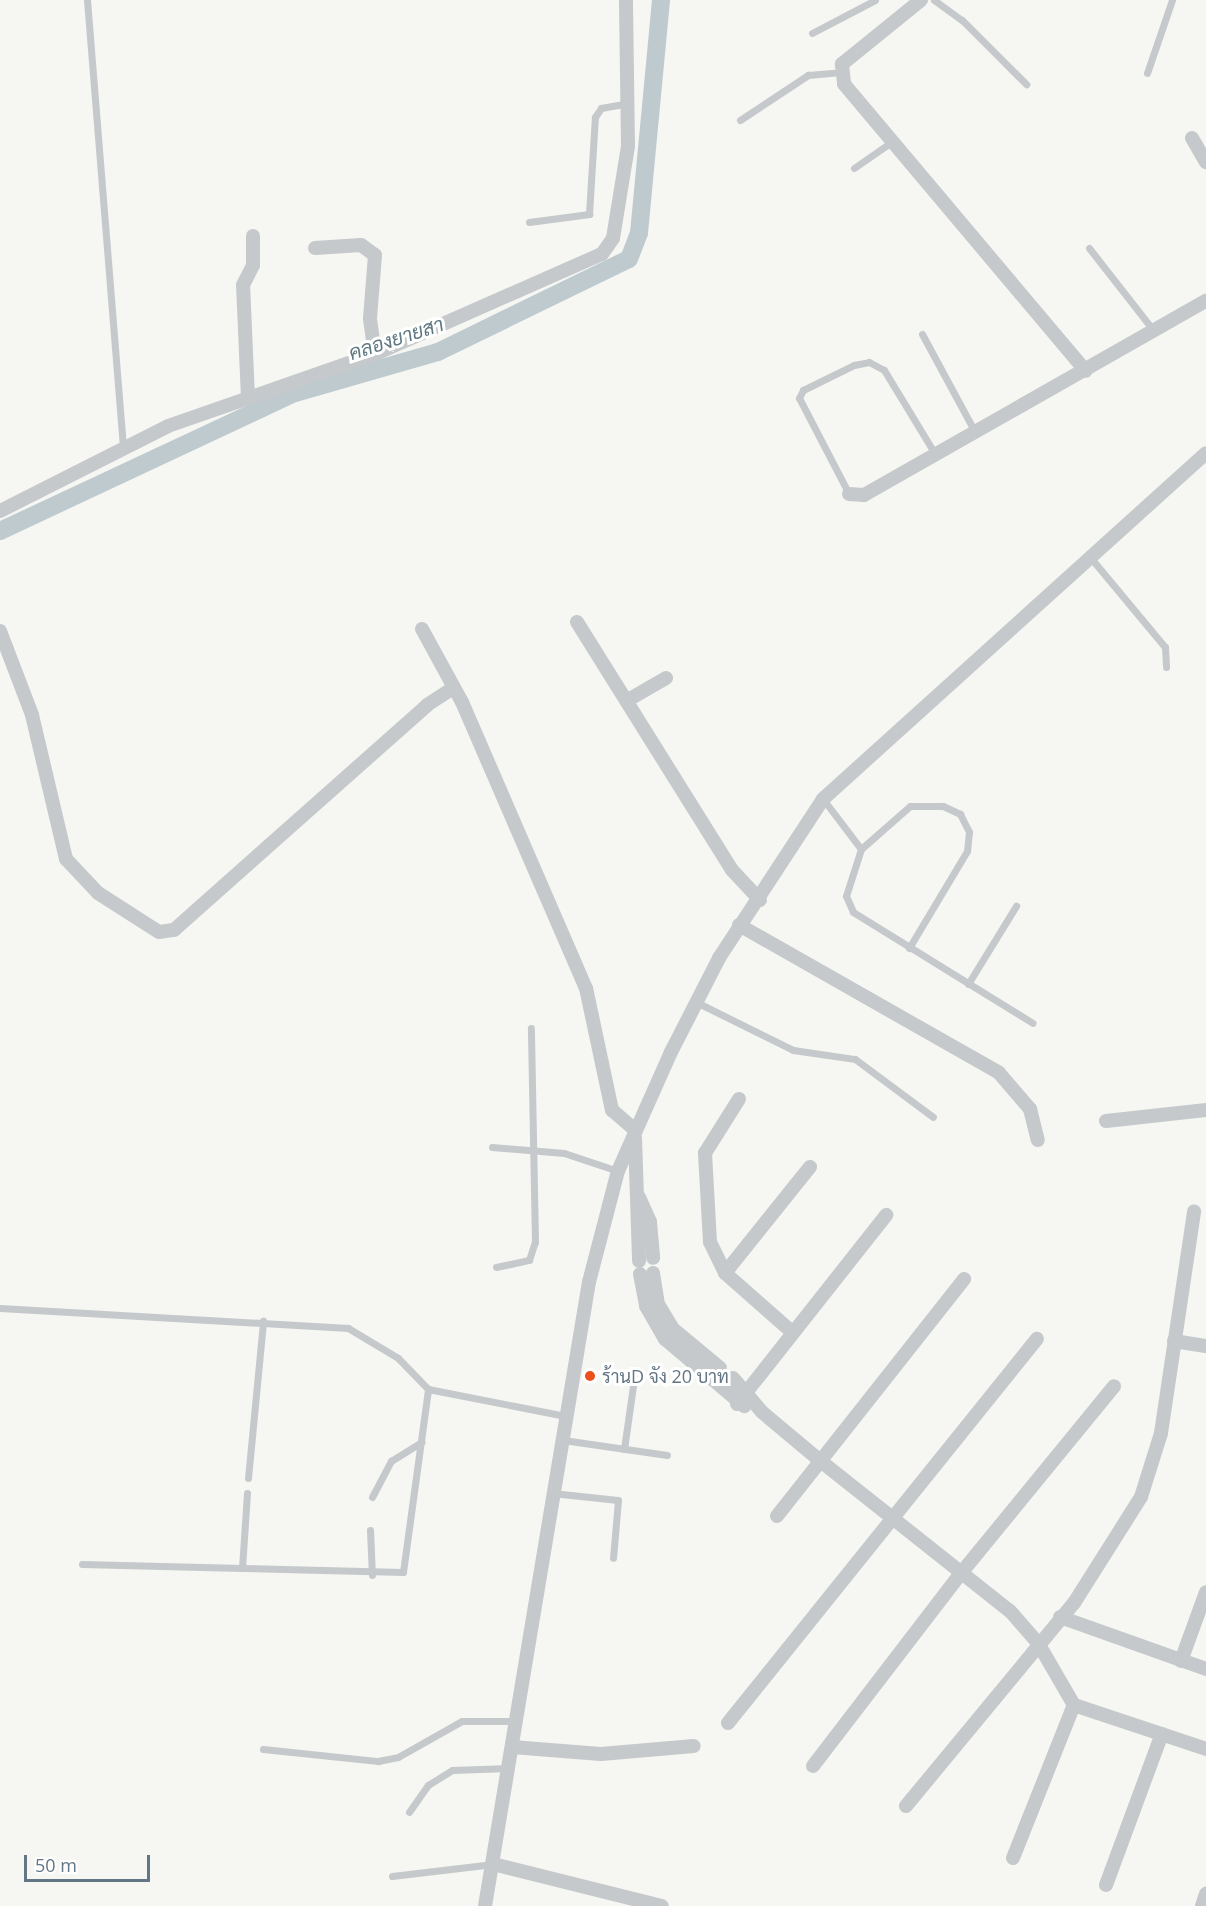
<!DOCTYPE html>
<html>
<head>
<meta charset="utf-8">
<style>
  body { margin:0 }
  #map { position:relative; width:1206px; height:1906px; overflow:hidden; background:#f6f6f2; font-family:"Open Sans",Sarabun,sans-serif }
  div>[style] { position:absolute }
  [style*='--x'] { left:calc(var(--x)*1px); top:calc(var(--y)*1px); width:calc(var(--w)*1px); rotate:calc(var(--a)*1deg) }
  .canal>* { height:18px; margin:-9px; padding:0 9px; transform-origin:9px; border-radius:9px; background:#bfcacf }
  .service>* { height:7px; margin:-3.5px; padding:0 3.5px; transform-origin:3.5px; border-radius:3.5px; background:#c5c9cc }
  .minor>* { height:14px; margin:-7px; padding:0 7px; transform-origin:7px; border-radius:7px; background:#c5c9cc }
  .dots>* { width:16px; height:16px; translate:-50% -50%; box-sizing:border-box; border:3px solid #fff; border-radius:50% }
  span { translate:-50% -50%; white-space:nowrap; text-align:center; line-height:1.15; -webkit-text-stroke:6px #fff; paint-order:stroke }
  .poi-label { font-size:18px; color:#637685 }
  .left { translate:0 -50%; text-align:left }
  .water-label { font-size:20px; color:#5f7882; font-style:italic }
  .scale { position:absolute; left:24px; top:1855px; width:126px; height:27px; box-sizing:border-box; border:3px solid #637685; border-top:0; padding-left:8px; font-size:18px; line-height:21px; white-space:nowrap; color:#637685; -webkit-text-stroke:4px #fff; paint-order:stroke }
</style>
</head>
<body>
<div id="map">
  <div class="canal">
    <i style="--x:0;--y:531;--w:326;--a:-25.1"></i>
    <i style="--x:295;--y:393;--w:149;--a:-16"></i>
    <i style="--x:438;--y:352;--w:212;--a:-26"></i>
    <i style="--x:629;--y:259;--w:28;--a:-69"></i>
    <i style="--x:639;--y:233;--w:234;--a:-84.6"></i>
  </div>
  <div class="service">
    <i style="--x:87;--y:0;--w:446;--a:85.4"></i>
    <i style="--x:934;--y:0;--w:34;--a:36"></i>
    <i style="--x:962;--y:20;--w:91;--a:45"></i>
    <i style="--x:812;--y:33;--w:71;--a:-27.6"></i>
    <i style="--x:1147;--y:73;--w:77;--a:-71.1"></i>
    <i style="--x:740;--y:120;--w:82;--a:-33.5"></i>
    <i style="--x:808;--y:75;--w:33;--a:-5"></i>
    <i style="--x:854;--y:168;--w:44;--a:-34.8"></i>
    <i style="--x:529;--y:222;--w:61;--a:-7.6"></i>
    <i style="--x:589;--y:214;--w:97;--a:-86.5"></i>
    <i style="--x:595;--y:117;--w:11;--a:-56"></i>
    <i style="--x:601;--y:108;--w:27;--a:-10"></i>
    <i style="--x:1089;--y:248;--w:104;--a:52"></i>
    <i style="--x:922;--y:334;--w:111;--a:61.6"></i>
    <i style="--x:849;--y:494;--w:108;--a:-117.5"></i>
    <i style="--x:799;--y:398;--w:9;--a:-63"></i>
    <i style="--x:803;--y:390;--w:57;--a:-26.1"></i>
    <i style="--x:854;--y:365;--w:15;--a:-11"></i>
    <i style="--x:869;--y:362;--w:17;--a:28"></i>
    <i style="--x:884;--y:370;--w:98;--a:58.7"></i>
    <i style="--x:1090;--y:557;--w:117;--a:50.2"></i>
    <i style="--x:1165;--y:647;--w:20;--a:87"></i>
    <i style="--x:823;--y:799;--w:63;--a:52.8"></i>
    <i style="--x:861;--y:849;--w:49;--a:107.7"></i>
    <i style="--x:846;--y:896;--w:17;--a:66"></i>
    <i style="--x:853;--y:912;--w:211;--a:31.7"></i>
    <i style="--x:861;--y:849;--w:65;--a:-41.3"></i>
    <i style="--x:910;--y:806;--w:33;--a:0"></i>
    <i style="--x:943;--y:806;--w:19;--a:25"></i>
    <i style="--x:960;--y:814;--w:20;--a:63"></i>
    <i style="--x:969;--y:832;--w:19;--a:96"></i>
    <i style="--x:967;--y:851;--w:113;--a:120.9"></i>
    <i style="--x:968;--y:984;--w:92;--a:-58.4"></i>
    <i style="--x:696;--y:1002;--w:108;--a:26.3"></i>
    <i style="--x:793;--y:1050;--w:63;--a:8.3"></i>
    <i style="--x:855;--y:1059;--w:97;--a:36.6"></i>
    <i style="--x:492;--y:1147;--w:72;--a:4.8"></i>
    <i style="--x:564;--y:1153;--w:57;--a:18.4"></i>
    <i style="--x:496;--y:1267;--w:34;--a:-12"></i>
    <i style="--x:529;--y:1260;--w:19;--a:-72"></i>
    <i style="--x:535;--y:1242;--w:214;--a:-91.1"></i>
    <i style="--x:0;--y:1308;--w:349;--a:3.3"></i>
    <i style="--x:348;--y:1328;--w:58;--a:31"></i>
    <i style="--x:398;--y:1358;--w:43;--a:45.9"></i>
    <i style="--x:428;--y:1389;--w:140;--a:11.1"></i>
    <i style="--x:563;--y:1440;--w:105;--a:8.2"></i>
    <i style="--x:624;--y:1449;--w:64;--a:-81.9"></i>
    <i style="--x:248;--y:1478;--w:158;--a:-84.5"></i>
    <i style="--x:247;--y:1493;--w:75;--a:93.8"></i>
    <i style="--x:242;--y:1568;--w:161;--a:1.4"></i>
    <i style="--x:403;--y:1572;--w:185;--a:-82.2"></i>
    <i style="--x:552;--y:1493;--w:66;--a:6.1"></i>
    <i style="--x:618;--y:1500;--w:58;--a:94.9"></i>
    <i style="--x:372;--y:1497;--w:41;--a:-62.2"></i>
    <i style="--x:391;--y:1461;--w:36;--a:-32"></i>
    <i style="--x:370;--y:1530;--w:45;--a:87.5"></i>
    <i style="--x:82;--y:1564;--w:160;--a:1.4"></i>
    <i style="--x:263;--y:1749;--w:116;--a:6"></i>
    <i style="--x:378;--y:1761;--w:20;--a:-11"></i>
    <i style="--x:398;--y:1757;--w:73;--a:-29.4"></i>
    <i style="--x:462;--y:1721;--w:54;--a:0"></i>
    <i style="--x:409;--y:1812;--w:33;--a:-55"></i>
    <i style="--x:428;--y:1785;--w:28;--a:-32"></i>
    <i style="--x:452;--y:1770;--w:57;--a:-2"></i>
    <i style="--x:392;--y:1876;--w:102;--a:-6.8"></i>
  </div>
  <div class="minor">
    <i style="--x:921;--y:0;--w:102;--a:141"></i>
    <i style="--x:842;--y:64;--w:20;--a:84"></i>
    <i style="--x:844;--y:84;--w:375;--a:49.9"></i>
    <i style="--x:1192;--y:138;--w:28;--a:60"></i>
    <i style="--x:315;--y:248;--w:46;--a:-3.7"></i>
    <i style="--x:361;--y:245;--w:17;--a:36"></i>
    <i style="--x:375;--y:255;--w:64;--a:94.5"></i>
    <i style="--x:370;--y:319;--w:35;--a:82"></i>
    <i style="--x:248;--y:398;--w:113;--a:-92.5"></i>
    <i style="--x:243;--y:285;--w:22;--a:-63"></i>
    <i style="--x:253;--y:265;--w:29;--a:-90"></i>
    <i style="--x:849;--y:494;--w:15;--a:4"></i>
    <i style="--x:864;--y:495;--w:393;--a:-29.6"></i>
    <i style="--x:0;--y:511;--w:188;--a:-26.8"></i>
    <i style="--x:168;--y:426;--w:219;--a:-19.2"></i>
    <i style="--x:375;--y:354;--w:248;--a:-23.8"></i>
    <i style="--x:602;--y:254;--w:19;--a:-55"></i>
    <i style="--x:613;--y:238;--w:93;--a:-80.7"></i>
    <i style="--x:628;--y:146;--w:146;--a:-90.8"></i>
    <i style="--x:577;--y:622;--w:292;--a:58"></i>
    <i style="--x:732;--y:870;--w:41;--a:47"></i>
    <i style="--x:422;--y:629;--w:83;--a:61.3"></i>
    <i style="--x:462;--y:702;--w:312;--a:66.6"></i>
    <i style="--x:586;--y:988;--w:125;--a:78"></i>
    <i style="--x:612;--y:1110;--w:29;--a:41"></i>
    <i style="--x:0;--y:631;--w:90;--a:69.1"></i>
    <i style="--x:32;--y:715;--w:148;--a:76.7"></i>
    <i style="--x:66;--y:859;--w:47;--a:46.7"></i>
    <i style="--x:98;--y:893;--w:72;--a:32.6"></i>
    <i style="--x:159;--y:932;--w:15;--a:-8"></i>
    <i style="--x:174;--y:930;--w:339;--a:-41.6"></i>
    <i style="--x:427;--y:705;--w:31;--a:-33"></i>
    <i style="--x:628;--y:700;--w:44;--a:-30.1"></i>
    <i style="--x:739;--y:925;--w:299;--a:29.6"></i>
    <i style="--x:999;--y:1073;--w:48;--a:49.3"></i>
    <i style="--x:1030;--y:1109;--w:32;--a:76"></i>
    <i style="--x:739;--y:1099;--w:64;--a:122.2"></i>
    <i style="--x:705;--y:1153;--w:89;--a:86.8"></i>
    <i style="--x:710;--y:1242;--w:34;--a:64"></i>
    <i style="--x:725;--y:1273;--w:89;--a:41.4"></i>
    <i style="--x:1106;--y:1121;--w:101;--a:-6.3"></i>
    <i style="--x:635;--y:1138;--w:123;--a:88.1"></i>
    <i style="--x:639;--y:1197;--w:27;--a:66"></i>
    <i style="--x:650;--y:1222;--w:36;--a:85"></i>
    <i style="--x:653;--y:1273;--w:31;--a:81"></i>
    <i style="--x:658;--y:1304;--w:29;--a:59"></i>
    <i style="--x:673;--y:1329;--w:61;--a:39.7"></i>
    <i style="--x:725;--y:1273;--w:136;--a:-51.3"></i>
    <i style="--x:640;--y:1274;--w:33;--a:79"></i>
    <i style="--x:646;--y:1306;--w:38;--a:60"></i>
    <i style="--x:665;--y:1339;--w:104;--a:40.3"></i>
    <i style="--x:1174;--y:1341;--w:32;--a:9"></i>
    <i style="--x:733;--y:1378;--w:45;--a:49.5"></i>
    <i style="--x:762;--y:1412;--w:73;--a:40"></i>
    <i style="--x:818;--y:1459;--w:245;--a:38.4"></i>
    <i style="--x:1010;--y:1611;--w:43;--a:48.8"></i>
    <i style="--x:1038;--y:1643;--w:72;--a:59.9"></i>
    <i style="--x:1074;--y:1705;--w:139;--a:18.4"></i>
    <i style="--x:737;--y:1404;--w:241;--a:-51.7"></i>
    <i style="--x:777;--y:1516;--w:302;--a:-51.7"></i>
    <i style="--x:1060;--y:1617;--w:155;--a:19.6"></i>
    <i style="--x:1181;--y:1661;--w:73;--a:-70.1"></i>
    <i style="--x:728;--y:1723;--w:493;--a:-51.2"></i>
    <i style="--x:512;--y:1747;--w:89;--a:4.5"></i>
    <i style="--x:601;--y:1754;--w:93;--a:-4.9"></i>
    <i style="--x:813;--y:1766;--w:245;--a:-52.5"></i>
    <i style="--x:962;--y:1572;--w:240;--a:-50.7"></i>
    <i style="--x:906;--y:1806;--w:264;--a:-50.4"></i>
    <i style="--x:1074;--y:1603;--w:125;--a:-57.7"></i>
    <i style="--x:1141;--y:1497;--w:67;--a:-72.6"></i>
    <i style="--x:1161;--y:1433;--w:224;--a:-81.5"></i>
    <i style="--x:1013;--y:1858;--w:165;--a:-68.3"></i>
    <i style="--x:493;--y:1864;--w:174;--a:14"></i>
    <i style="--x:1106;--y:1885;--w:161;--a:-69.7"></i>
    <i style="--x:485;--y:1906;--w:633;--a:-80.54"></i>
    <i style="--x:589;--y:1282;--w:115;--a:-75.4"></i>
    <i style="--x:618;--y:1171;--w:130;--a:-66"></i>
    <i style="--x:671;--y:1052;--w:106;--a:-62.9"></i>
    <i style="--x:719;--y:958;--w:190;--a:-56.8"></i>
    <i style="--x:823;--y:799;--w:516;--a:-42.09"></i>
    <i style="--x:1202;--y:1906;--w:13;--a:-72"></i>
  </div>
  <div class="dots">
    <i style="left:590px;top:1376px;background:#ec4e1c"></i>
  </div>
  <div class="poi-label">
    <span class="left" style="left:602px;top:1376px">ร้านD จัง 20 บาท</span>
  </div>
  <div class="water-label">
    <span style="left:396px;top:338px;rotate:-18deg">คลองยายสา</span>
  </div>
  <div class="scale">50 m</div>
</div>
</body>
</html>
